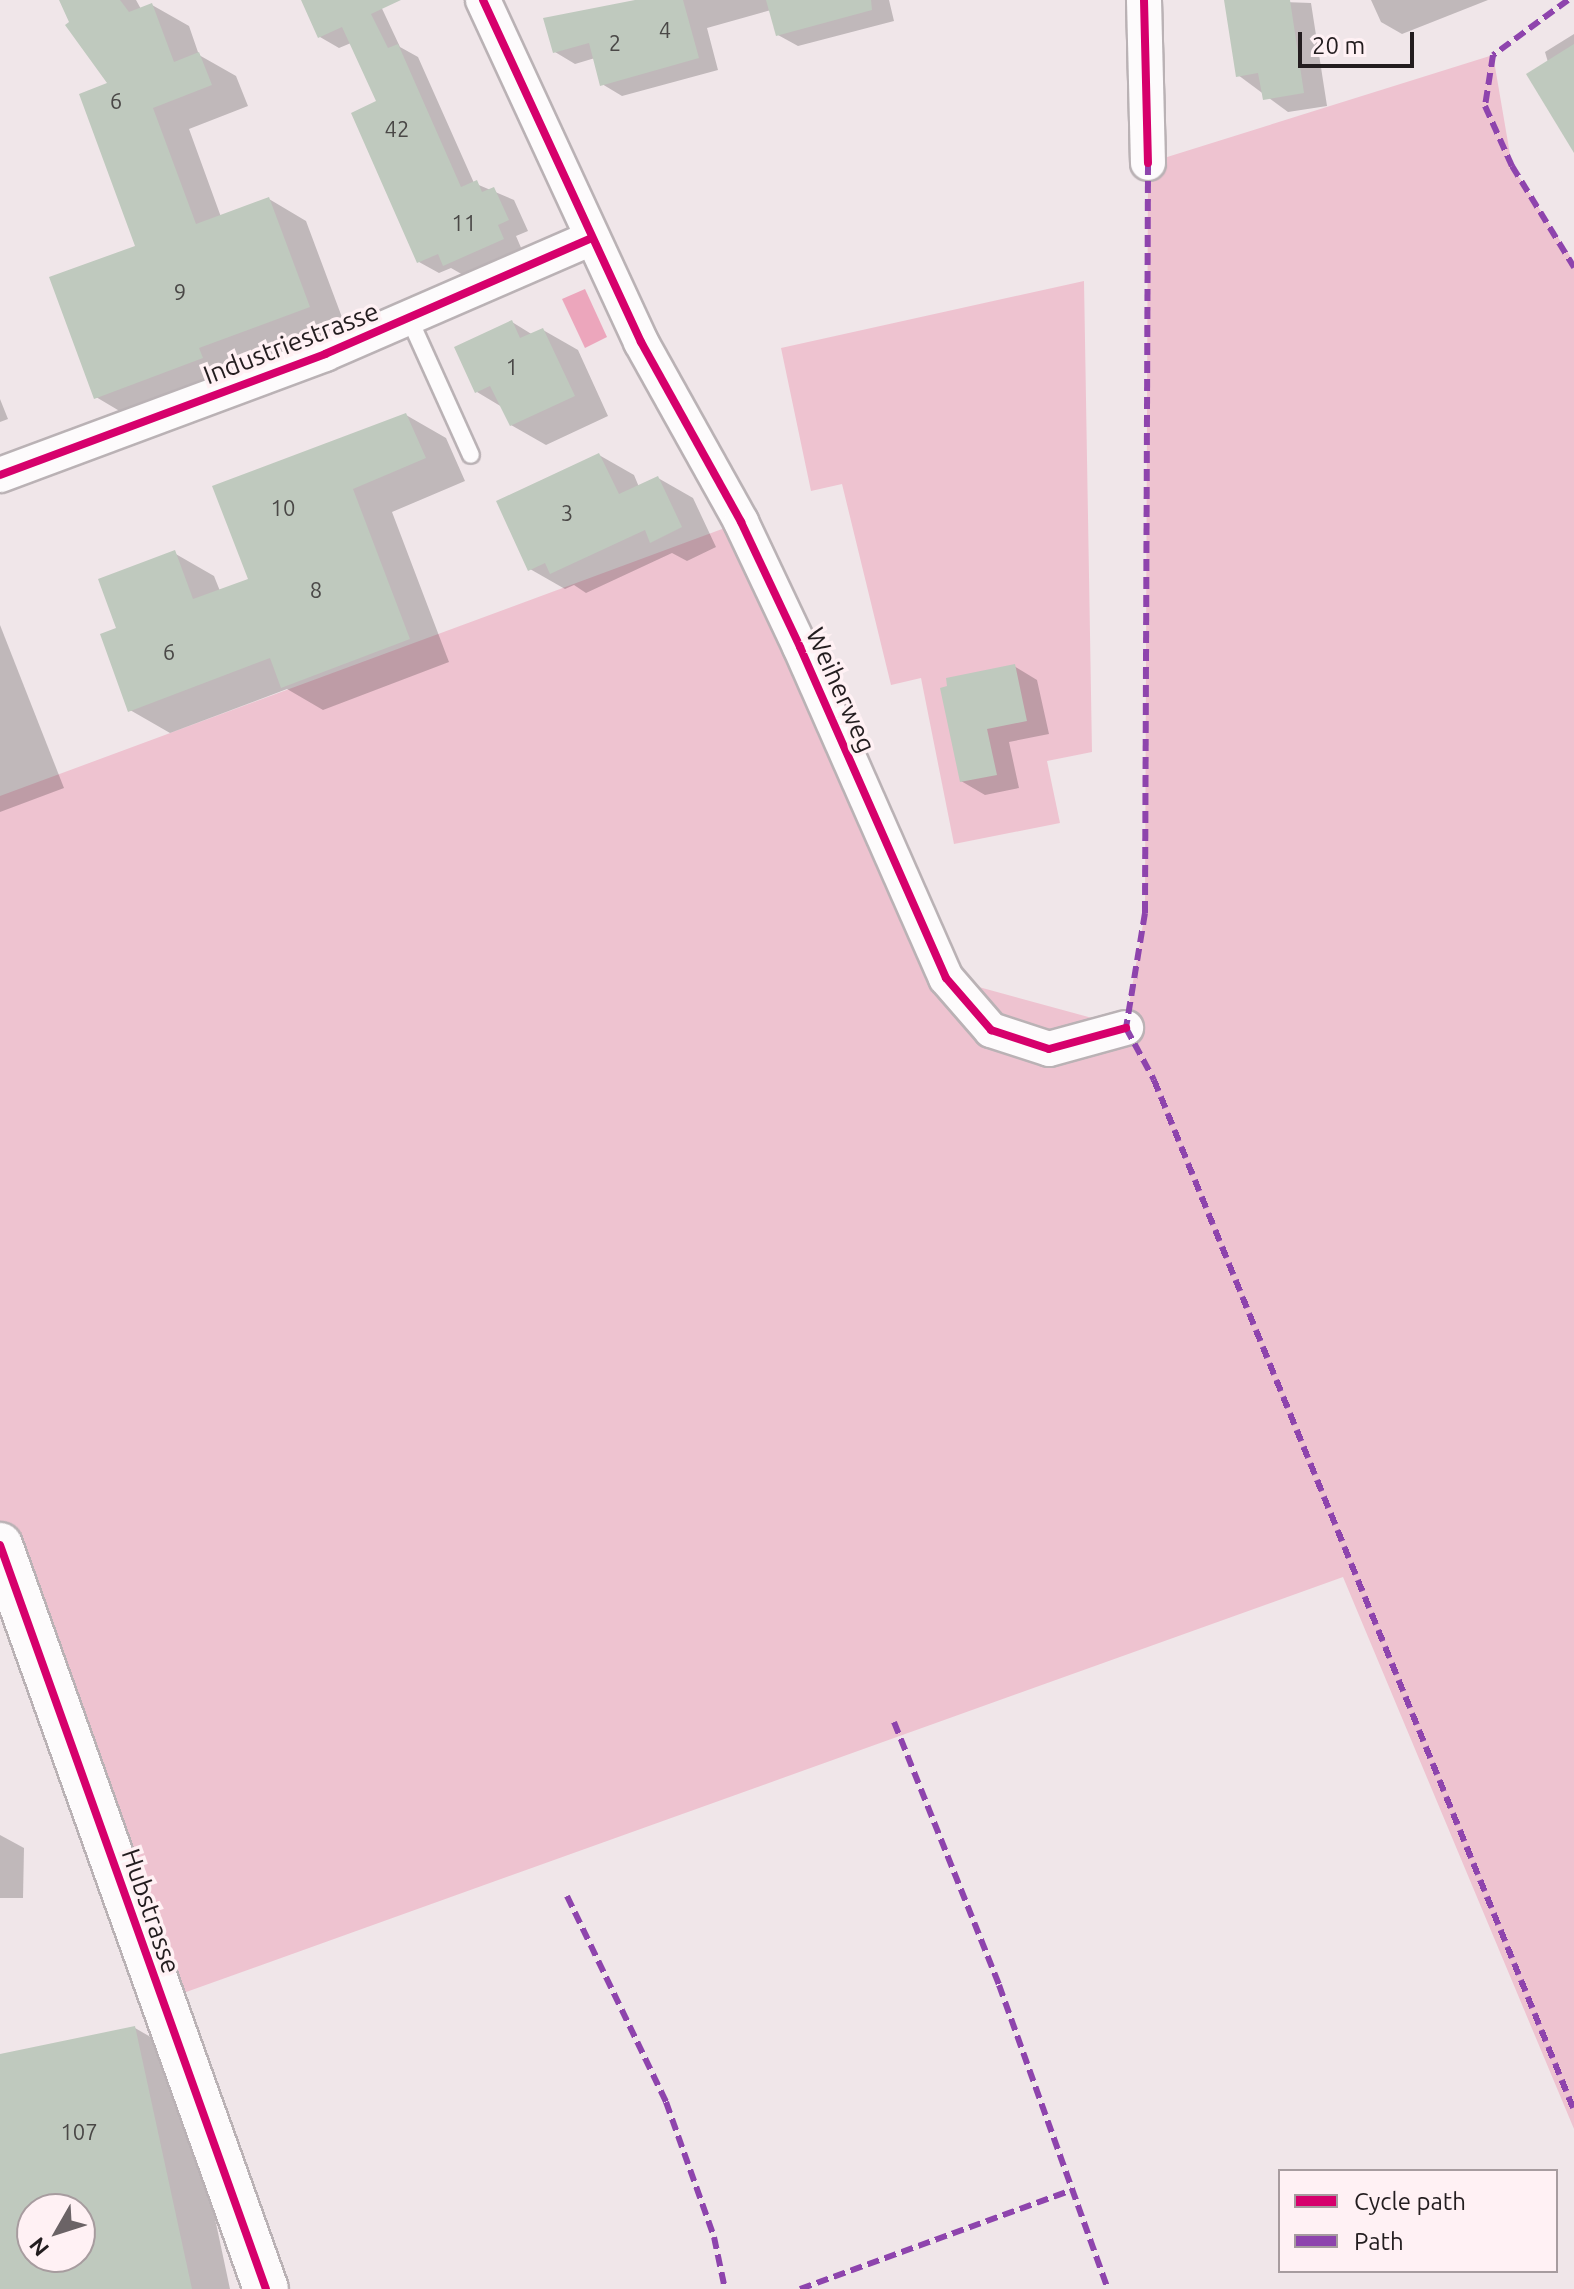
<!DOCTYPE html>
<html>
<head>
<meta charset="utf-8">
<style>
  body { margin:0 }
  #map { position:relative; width:1574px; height:2289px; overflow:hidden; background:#f0e6e9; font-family:Ubuntu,sans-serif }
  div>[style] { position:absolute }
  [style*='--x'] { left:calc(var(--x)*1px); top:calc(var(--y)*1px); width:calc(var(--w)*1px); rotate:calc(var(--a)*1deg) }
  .green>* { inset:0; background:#eec3d0 }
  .water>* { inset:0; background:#eca6bc }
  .shadow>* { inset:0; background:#0003 }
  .building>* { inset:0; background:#bfc9be }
  .roads { filter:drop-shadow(2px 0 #bab2b5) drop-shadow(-2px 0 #bab2b5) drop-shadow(0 2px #bab2b5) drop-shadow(0 -2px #bab2b5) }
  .lane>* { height:16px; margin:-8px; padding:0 8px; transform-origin:8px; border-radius:8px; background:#fdfbfc }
  .street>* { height:34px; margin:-17px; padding:0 17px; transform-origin:17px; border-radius:17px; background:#fdfbfc }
  .secondary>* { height:44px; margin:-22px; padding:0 22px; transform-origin:22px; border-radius:22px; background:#fdfbfc }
  .quiet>* { height:6px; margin-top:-3px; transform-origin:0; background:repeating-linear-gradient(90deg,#8e44ad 0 12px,transparent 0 18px) }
  .cycleway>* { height:8px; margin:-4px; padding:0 4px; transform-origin:4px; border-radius:4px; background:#d6006c }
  span { translate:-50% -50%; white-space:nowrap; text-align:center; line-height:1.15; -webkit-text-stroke:7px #fff1f4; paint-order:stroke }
  .number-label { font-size:22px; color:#4a4847 }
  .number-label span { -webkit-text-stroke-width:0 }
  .street-label { font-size:26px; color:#231d1f }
  .legend { position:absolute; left:1278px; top:2169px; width:280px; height:104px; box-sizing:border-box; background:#fff1f4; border:2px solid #a79c9f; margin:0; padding:10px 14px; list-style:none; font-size:24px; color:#231d1f }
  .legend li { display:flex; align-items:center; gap:16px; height:40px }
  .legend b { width:40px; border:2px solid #a79c9f }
  .north { position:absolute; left:16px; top:2193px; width:80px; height:80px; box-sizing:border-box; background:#fff1f4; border:2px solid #a79c9f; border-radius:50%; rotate:231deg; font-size:22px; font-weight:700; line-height:32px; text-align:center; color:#231d1f }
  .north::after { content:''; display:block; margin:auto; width:28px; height:36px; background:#6b6366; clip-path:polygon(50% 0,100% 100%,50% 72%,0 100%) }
  .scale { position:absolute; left:1298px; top:32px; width:116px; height:36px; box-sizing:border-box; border:4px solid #231d1f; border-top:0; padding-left:10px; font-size:24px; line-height:28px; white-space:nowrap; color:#231d1f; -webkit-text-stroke:6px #fff1f4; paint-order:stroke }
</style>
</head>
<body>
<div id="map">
  <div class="green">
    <i style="clip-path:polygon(1493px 55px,1512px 166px,1574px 262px,1574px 2129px,1343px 1577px,161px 2001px,0 1545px,0 796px,741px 522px,946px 978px,1125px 1027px,1145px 913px,1148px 163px)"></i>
    <i style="clip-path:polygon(1084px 281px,1092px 752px,1047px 761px,1060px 823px,954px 844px,921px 678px,891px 685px,842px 484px,811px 491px,781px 348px)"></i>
  </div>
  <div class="water">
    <i style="clip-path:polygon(585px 289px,607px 337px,585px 348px,562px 299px)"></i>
  </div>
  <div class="shadow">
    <i style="clip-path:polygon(62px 0,136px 0,141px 9px,152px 5px,189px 26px,199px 55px,236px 76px,248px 106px,189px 129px,221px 217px,269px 199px,306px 221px,346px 328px,235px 369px,239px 380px,133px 419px,96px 397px,138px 247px,110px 84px)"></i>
    <i style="clip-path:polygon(303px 0,378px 0,400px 47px,418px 57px,474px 183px,514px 200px,528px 231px,516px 236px,522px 250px,465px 276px,451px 268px,439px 273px,419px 262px,379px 102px,351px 43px,339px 48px,320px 37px)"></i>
    <i style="clip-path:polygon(643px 0,889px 0,894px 21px,798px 46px,778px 35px,771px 10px,707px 28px,718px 70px,622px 96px,602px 84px,595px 58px,575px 64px,555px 52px,546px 20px)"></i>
    <i style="clip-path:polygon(1226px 0,1311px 3px,1327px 106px,1288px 112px,1238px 75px)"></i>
    <i style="clip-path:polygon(1371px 0,1488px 0,1402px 34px,1381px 22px)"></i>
    <i style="clip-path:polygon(1574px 34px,1574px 151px,1545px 52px)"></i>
    <i style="clip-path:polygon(512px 322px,533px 335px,543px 330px,578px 350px,608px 416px,546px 445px,511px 425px,502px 407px,477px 392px)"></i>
    <i style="clip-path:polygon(0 399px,8px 419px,0 422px)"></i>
    <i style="clip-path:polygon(406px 415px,446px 438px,465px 481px,392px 512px,449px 662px,323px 710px,287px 689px,170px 733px,130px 710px,119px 629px,174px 553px,214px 576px,220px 591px,251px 580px)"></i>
    <i style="clip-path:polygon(599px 455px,634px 475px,639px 487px,658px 478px,693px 498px,716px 547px,687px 561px,672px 553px,586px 593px,574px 585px,565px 589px,530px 569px)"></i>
    <i style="clip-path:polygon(0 625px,64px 788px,0 812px)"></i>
    <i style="clip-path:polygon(1014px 666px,1037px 680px,1049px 734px,1009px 742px,1019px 788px,985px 795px,961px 781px)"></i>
    <i style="clip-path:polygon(0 1835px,24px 1848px,23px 1898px,0 1898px)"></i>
    <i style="clip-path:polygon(evenodd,135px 2028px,180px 2054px,230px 2289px,0 2289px,0 2056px,135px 2028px,32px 2209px,80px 2209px,80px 2257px,32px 2257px,32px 2209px)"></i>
  </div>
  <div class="building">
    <i style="clip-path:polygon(59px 0,120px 0,129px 12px,152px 3px,174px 62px,199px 52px,212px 85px,153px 108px,196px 224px,269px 197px,310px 307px,199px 348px,203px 358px,94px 399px,49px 277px,135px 246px,79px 94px,107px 83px,65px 25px,69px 22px)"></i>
    <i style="clip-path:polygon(301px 0,401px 0,371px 14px,388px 48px,398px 44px,461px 187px,477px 180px,482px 192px,494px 187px,509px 220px,498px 225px,504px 239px,443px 266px,438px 254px,417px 263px,351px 113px,376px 101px,342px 27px,318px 38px)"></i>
    <i style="clip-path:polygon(635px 0,683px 0,699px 58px,600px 86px,589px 43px,553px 53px,543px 18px)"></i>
    <i style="clip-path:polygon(766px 0,871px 0,872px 10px,776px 36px)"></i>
    <i style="clip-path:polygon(1224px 0,1290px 0,1304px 93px,1263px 100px,1258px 73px,1236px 77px)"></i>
    <i style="clip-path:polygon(1574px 44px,1574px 153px,1526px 74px)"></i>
    <i style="clip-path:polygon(512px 320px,520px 338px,543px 328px,575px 396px,510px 426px,490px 386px,475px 393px,454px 347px)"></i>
    <i style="clip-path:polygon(406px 413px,426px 458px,353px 489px,410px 639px,281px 688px,270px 658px,128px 712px,100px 634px,116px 628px,98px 579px,175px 550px,193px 599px,248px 579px,212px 486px)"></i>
    <i style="clip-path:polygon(599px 453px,619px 494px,658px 476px,682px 527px,650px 543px,645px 530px,550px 574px,545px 563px,528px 571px,496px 501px)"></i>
    <i style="clip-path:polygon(1015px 664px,1027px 721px,987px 729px,997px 775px,960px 782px,940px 688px,947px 686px,946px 678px)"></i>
    <i style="clip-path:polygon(evenodd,135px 2026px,192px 2289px,0 2289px,0 2054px,135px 2026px,32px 2209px,80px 2209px,80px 2257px,32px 2257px,32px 2209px)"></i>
  </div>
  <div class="roads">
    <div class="lane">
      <i style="--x:409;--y:318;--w:150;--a:65.7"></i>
    </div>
    <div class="street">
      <i style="--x:483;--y:0;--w:377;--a:65.2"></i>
      <i style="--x:641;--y:342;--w:206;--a:60.9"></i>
      <i style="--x:741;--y:522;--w:138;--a:64.7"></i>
      <i style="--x:800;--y:647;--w:362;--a:66.2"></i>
      <i style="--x:946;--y:978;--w:69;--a:49.1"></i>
      <i style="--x:991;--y:1030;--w:61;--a:18.1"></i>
      <i style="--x:1049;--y:1049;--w:80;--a:-15.3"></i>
      <i style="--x:1144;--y:0;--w:163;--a:88.6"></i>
      <i style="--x:0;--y:475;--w:347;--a:-20.4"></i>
      <i style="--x:325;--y:354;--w:291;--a:-23.5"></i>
    </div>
    <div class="secondary">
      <i style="--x:0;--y:1545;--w:790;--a:70.33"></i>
    </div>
  </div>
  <div class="quiet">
    <i style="--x:1568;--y:0;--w:93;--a:143.7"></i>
    <i style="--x:1493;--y:55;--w:52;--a:98.9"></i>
    <i style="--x:1485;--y:106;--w:66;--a:65.8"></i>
    <i style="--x:1512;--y:166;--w:119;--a:58.5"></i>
    <i style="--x:1148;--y:163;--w:750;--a:90.23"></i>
    <i style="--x:1145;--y:913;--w:117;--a:99.4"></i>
    <i style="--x:1126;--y:1028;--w:59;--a:61.7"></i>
    <i style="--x:1154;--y:1080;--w:1112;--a:67.82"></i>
    <i style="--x:894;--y:1722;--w:283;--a:68.2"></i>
    <i style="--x:999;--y:1985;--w:323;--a:70.3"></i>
    <i style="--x:567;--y:1896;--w:229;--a:64.3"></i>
    <i style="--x:666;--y:2102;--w:143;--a:70.4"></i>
    <i style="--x:714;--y:2237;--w:53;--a:78.1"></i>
    <i style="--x:800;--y:2289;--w:289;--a:-20"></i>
  </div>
  <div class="cycleway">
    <i style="--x:483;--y:0;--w:377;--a:65.2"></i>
    <i style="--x:641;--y:342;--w:206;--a:60.9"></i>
    <i style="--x:741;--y:522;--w:138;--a:64.7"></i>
    <i style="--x:800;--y:647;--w:362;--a:66.2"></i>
    <i style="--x:946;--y:978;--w:69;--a:49.1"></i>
    <i style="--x:991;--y:1030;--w:61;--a:18.1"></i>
    <i style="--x:1049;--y:1049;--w:80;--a:-15.3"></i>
    <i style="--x:1144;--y:0;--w:163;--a:88.6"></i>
    <i style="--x:0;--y:475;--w:347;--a:-20.4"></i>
    <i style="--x:325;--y:354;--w:291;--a:-23.5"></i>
    <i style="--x:0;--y:1545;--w:790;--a:70.33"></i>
  </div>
  <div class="number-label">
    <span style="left:665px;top:30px">4</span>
    <span style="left:615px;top:43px">2</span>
    <span style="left:116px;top:101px">6</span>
    <span style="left:397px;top:129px">42</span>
    <span style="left:464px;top:223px">11</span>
    <span style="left:180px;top:292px">9</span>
    <span style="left:512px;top:367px">1</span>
    <span style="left:283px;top:508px">10</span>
    <span style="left:567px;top:513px">3</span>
    <span style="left:316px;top:590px">8</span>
    <span style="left:169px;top:652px">6</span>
    <span style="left:79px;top:2132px">107</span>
  </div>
  <div class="street-label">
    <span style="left:291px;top:343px;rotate:-21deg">Industriestrasse</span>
    <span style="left:841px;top:690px;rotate:66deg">Weiherweg</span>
    <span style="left:151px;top:1911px;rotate:71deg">Hubstrasse</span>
  </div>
  <ul class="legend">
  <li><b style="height:10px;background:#d6006c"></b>Cycle path</li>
  <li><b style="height:10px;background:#8e44ad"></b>Path</li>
  </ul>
  <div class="north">N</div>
  <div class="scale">20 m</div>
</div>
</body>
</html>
